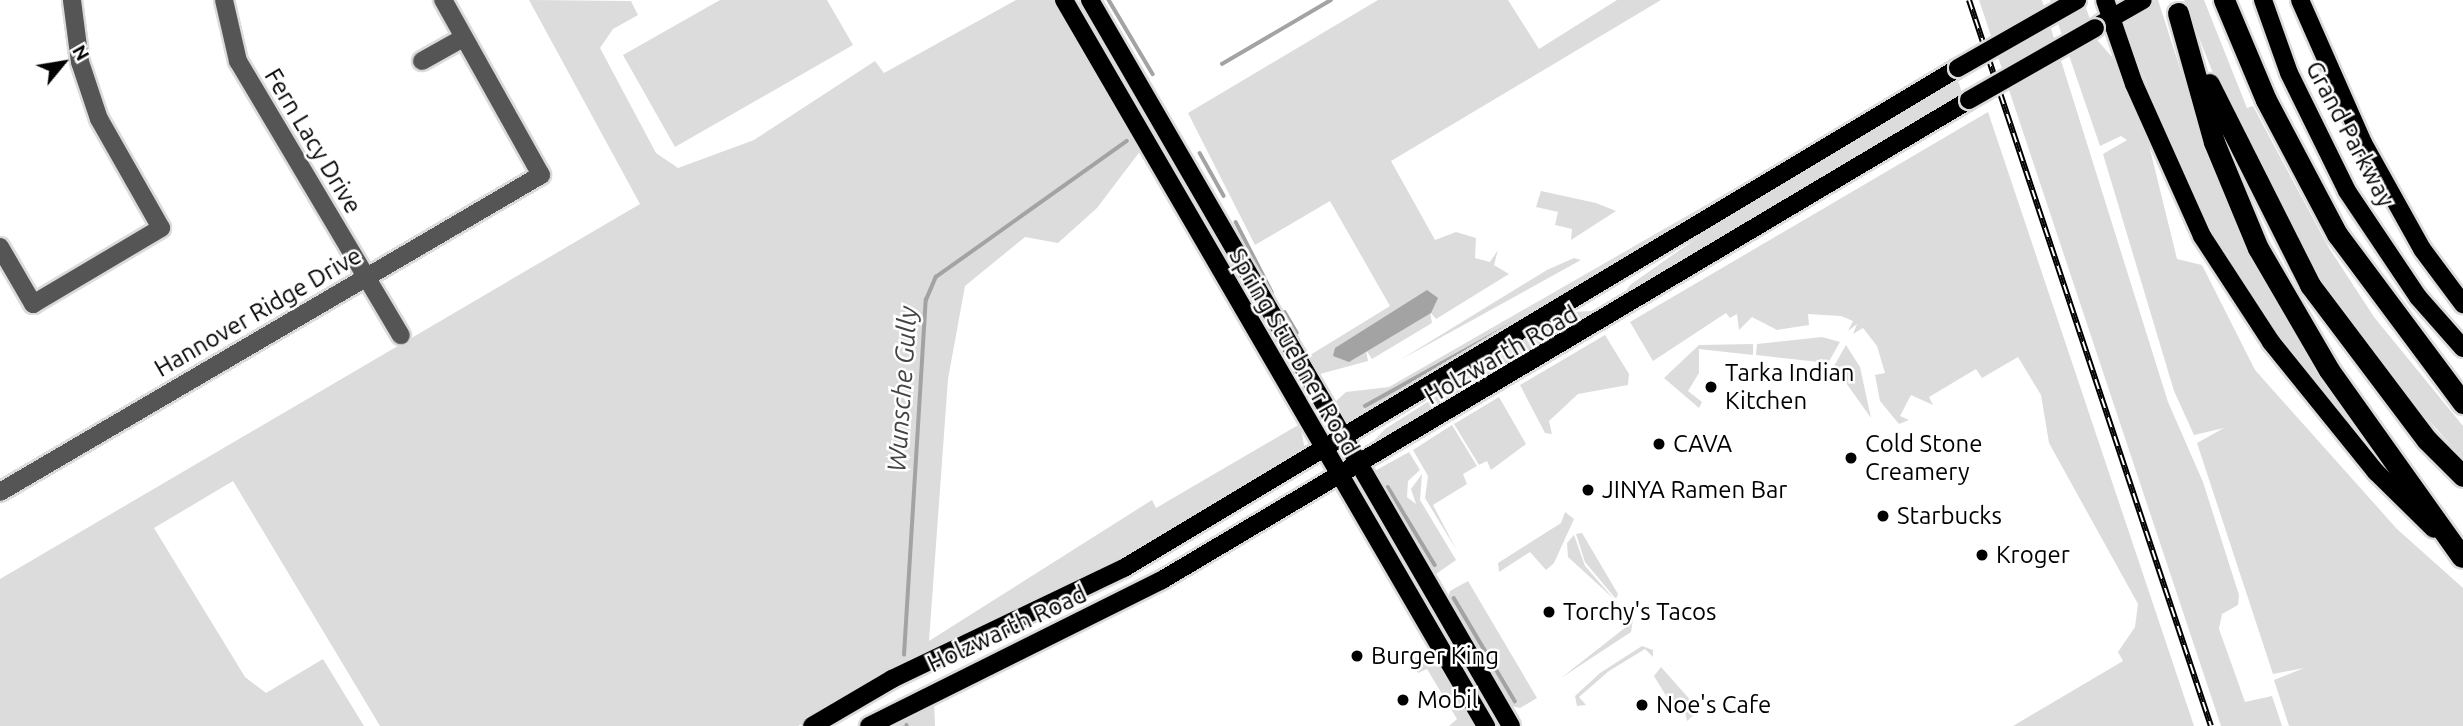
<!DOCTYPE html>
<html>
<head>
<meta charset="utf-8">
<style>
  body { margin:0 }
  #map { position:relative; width:2463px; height:726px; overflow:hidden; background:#fff; font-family:Ubuntu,sans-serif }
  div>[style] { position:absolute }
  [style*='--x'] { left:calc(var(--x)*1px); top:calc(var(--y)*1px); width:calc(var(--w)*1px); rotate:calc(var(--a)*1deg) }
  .green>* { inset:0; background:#dcdcdc }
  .water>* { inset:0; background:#a3a3a3 }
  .stream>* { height:3.5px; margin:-1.75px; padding:0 1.75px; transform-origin:1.75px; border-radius:1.75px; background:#a3a3a3 }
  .roads { filter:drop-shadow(2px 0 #dbdbdb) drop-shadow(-2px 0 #dbdbdb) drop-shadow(0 2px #dbdbdb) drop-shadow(0 -2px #dbdbdb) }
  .minor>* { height:18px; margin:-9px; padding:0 9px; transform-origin:9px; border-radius:9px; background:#555 }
  .major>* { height:18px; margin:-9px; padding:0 9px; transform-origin:9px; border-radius:9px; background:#000 }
  .highway>* { height:21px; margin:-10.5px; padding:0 10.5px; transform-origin:10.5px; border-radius:10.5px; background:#000 }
  .rail>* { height:6px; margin-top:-3px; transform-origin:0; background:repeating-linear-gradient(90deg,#fff 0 10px,#000 0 20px); box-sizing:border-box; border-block:2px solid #000 }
  .bridges { filter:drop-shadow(2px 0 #dbdbdb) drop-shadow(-2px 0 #dbdbdb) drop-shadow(0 2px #dbdbdb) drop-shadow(0 -2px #dbdbdb) }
  .major-bridge>* { height:18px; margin:-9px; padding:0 9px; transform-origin:9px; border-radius:9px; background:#000 }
  .dots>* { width:19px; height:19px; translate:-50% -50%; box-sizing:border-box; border:4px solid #fff; border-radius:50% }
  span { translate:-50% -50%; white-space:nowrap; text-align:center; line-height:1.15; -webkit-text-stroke:5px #fff; paint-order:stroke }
  .street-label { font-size:24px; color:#000 }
  .poi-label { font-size:24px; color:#000 }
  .left { translate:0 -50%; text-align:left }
  .water-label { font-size:26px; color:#444; font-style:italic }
  .north { position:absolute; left:28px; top:28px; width:70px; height:70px; -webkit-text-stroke:5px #fff; paint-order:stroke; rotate:60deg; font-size:19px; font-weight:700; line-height:28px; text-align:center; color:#000 }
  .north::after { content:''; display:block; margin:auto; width:24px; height:32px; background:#000; clip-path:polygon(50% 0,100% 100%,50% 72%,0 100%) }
</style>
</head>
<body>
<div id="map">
  <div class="green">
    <i style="clip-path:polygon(529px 0,631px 1px,638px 15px,613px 29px,600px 48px,656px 153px,678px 168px,754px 140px,875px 61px,884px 73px,1016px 0,1058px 0,1144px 146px,1097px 208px,1058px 243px,1025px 237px,965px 286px,948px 379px,929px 641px,1152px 500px,1156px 508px,1300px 424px,1305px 450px,1146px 546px,894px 671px,798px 726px,380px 726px,233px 481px,154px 528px,245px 677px,266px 693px,323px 659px,364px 726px,0 726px,0 579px,640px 204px)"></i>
    <i style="clip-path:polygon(720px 0,827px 0,853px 45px,675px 147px,623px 55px)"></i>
    <i style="clip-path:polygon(1378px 0,1508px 0,1539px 49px,1617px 0,1661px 0,1391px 161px,1435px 240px,1456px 232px,1476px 238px,1475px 258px,1490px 262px,1498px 250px,1494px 265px,1509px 274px,1436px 319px,1430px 312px,1432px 323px,1372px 359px,1366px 350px,1368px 361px,1320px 374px,1302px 360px,1390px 306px,1330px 201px,1255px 245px,1188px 113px)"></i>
    <i style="clip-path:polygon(1979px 0,2042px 0,2168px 402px,2203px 482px,2239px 595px,2238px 605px,2222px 614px,2219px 629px,2245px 702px,2272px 696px,2282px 726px,2221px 726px)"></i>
    <i style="clip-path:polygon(2050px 0,2083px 0,2098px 41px,2113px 58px,2148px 141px,2177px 259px,2202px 265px,2255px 370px,2397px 529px,2463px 588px,2463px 726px,2289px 726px,2274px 680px,2304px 668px,2273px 674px,2197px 443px,2224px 428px,2194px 435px,2174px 391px,2103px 154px,2127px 140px,2121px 136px,2100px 146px)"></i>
    <i style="clip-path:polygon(2155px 0,2158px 0,2210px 161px,2246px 242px,2364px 445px,2279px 340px,2200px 213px,2123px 26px)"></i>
    <i style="clip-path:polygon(2184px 0,2204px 0,2247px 108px,2253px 106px,2329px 248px,2374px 317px,2463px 426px,2463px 459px,2394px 381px,2305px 255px,2222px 96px)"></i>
    <i style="clip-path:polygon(1957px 77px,1962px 93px,1620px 299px,1630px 285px,1728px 216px)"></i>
    <i style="clip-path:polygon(1988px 112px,2194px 726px,2013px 726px,2123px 661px,2118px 652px,2135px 627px,2138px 604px,2049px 443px,2041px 395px,2018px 357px,1982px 378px,1976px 369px,1929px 397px,1933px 405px,1911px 395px,1900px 416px,1909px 420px,1899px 424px,1880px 401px,1875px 375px,1885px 373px,1877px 346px,1863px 328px,1853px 334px,1857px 324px,1848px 331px,1853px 321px,1841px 316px,1808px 314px,1809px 325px,1777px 330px,1752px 317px,1739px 330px,1737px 314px,1730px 318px,1726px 313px,1653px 361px,1630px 322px)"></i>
    <i style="clip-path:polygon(1826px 136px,1363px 419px,1365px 408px,1357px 422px,1343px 422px,1333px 404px,1346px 392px,1389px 387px)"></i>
    <i style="clip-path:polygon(1541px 191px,1596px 203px,1616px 211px,1571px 240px,1572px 229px,1555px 225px,1558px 212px,1536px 207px)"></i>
    <i style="clip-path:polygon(1574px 258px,1581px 260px,1400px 360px,1547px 270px)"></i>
    <i style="clip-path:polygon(1591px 311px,1587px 320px,1368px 447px,1385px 429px,1530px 337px,1574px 312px)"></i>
    <i style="clip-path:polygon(1605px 335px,1629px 374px,1628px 385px,1578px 394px,1549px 421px,1552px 434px,1545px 433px,1520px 385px)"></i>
    <i style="clip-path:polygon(1822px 337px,1840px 342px,1828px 363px,1756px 355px,1757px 344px)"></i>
    <i style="clip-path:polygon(1753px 344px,1753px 355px,1699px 349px,1699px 373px,1688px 391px,1702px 402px,1699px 408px,1664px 378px,1699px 345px)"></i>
    <i style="clip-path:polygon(1846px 345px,1860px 367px,1871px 418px,1834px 366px)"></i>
    <i style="clip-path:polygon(1499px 397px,1526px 444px,1491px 470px,1487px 461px,1479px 465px,1454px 424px)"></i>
    <i style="clip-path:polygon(1452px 425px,1477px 466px,1463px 474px,1467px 484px,1433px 505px,1457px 551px,1425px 498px,1428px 476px,1413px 450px)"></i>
    <i style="clip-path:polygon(1409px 452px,1420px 470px,1408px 481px,1407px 497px,1416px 504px,1411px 489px,1422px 474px,1420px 500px,1456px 560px,1436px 574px,1373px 472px)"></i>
    <i style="clip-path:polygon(1565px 512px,1574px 519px,1554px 563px,1546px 570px,1530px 552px,1499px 572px,1498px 563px,1561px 523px)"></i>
    <i style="clip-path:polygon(1582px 533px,1618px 594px,1616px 599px,1585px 562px,1576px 534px)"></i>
    <i style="clip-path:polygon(1574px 535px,1585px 566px,1614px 599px,1568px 557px,1567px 543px)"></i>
    <i style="clip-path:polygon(1468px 581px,1537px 698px,1520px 708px,1507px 705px,1447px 601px,1450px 591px)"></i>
    <i style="clip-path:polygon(1624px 611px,1633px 619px,1631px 632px,1561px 678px,1626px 627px)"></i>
    <i style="clip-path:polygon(1642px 646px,1653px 650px,1653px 657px,1645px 649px,1609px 671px,1579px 697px,1586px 705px,1577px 706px,1575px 696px,1600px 673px)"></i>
    <i style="clip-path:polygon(1432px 647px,1473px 720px,1473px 726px,1449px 726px,1457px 719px,1427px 669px,1418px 673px,1410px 660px)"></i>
    <i style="clip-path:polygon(1661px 667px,1693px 703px,1695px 714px,1687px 721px,1682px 698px,1671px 704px,1654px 676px)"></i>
    <i style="clip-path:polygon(934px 698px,935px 726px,882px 726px)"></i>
  </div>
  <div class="water">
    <i style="clip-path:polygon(1427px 290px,1438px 298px,1431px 313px,1349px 362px,1333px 356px,1335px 348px)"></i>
  </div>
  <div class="stream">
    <i style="--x:1109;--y:0;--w:86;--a:59.3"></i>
    <i style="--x:1222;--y:64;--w:126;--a:-30.4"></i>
    <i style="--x:1200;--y:153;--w:49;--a:60.8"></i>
    <i style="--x:1236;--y:222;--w:79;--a:62.8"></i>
    <i style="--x:1285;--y:312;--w:24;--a:60"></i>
    <i style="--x:1365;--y:406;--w:199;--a:-29.1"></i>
    <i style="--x:1388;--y:487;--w:91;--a:58.9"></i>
    <i style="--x:1454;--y:598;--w:120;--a:59.4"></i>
    <i style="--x:904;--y:655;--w:356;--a:-86.5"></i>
    <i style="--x:926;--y:300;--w:25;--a:-67"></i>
    <i style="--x:936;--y:277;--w:234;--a:-35.5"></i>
    <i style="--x:907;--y:725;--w:1;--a:90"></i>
  </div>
  <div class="roads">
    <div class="minor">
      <i style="--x:224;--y:0;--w:63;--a:77.1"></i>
      <i style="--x:238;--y:61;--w:319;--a:59.3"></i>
      <i style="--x:422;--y:61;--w:47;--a:-29.3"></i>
      <i style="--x:0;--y:247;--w:66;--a:59.9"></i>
      <i style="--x:33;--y:304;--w:149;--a:-30.7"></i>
      <i style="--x:161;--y:228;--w:125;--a:-119.6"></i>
      <i style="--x:99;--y:119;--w:60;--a:-108.4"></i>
      <i style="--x:80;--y:62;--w:63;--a:-97.4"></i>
      <i style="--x:0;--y:492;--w:627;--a:-30.37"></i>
      <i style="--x:541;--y:175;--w:201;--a:-119.2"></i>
    </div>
    <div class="major">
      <i style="--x:1064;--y:0;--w:840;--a:59.83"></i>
      <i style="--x:1090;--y:0;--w:839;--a:59.89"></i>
      <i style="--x:2105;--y:0;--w:89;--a:71"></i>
      <i style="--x:2134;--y:84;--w:167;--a:65.9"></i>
      <i style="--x:2202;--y:236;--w:126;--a:56.9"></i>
      <i style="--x:2271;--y:342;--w:167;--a:51.1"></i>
      <i style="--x:2376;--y:472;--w:81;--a:44.5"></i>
      <i style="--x:2263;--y:0;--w:77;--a:70.4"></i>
      <i style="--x:2289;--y:73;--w:131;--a:63.8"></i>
      <i style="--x:2347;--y:191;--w:128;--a:56.2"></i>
      <i style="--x:2418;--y:297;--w:68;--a:48.6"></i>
      <i style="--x:2300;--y:0;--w:156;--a:66.2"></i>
      <i style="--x:2363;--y:143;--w:121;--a:60.9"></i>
      <i style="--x:2422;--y:249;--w:69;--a:53.3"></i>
      <i style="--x:2101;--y:24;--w:48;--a:-29.7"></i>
      <i style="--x:812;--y:726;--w:93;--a:-30.4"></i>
      <i style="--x:892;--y:679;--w:257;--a:-25.6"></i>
      <i style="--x:1124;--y:568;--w:972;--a:-30.94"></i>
      <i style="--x:869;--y:726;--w:327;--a:-26.5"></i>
      <i style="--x:1162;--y:580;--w:939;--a:-30.74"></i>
    </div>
    <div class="highway">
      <i style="--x:2224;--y:0;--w:108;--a:67.2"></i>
      <i style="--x:2266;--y:100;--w:152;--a:62.1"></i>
      <i style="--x:2337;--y:234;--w:211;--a:53.3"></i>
      <i style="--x:2178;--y:13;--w:134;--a:74.4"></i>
      <i style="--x:2214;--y:142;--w:115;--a:67.5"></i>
      <i style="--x:2258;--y:248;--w:141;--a:59.8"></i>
      <i style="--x:2329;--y:370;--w:229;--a:54.6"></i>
      <i style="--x:2209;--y:84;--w:225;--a:63.3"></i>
      <i style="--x:2310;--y:285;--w:194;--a:53"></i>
      <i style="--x:2427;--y:440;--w:51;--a:45"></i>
    </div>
  </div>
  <div class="rail">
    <i style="--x:1969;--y:0;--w:765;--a:71.57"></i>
  </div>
  <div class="bridges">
    <div class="major-bridge">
      <i style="--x:1958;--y:68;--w:137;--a:-29.7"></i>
      <i style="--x:1969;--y:100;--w:145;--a:-29.7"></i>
    </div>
  </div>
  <div class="dots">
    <i style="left:1711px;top:387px;background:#000"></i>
    <i style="left:1659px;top:444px;background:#000"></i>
    <i style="left:1851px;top:458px;background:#000"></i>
    <i style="left:1588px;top:490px;background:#000"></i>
    <i style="left:1883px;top:516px;background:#000"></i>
    <i style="left:1982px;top:555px;background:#000"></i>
    <i style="left:1549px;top:612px;background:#000"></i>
    <i style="left:1357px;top:656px;background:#000"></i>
    <i style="left:1403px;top:700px;background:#000"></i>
    <i style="left:1642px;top:705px;background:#000"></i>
  </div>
  <div class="street-label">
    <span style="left:2350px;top:134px;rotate:62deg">Grand Parkway</span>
    <span style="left:313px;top:141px;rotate:59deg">Fern Lacy Drive</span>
    <span style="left:258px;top:312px;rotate:-30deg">Hannover Ridge Drive</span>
    <span style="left:1294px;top:352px;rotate:60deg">Spring Stuebner Road</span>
    <span style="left:1501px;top:355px;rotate:-30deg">Holzwarth Road</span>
    <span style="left:1007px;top:629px;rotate:-25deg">Holzwarth Road</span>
  </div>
  <div class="poi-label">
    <span class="left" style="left:1725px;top:387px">Tarka Indian<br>Kitchen</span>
    <span class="left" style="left:1673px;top:444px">CAVA</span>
    <span class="left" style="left:1865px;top:458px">Cold Stone<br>Creamery</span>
    <span class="left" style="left:1602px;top:490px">JINYA Ramen Bar</span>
    <span class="left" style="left:1897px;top:516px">Starbucks</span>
    <span class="left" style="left:1996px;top:555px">Kroger</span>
    <span class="left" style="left:1563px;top:612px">Torchy's Tacos</span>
    <span class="left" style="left:1371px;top:656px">Burger King</span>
    <span class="left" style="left:1417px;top:700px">Mobil</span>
    <span class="left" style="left:1656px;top:705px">Noe's Cafe</span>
  </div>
  <div class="water-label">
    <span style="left:902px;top:389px;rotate:-86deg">Wunsche Gully</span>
  </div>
  <div class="north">N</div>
</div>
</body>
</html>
